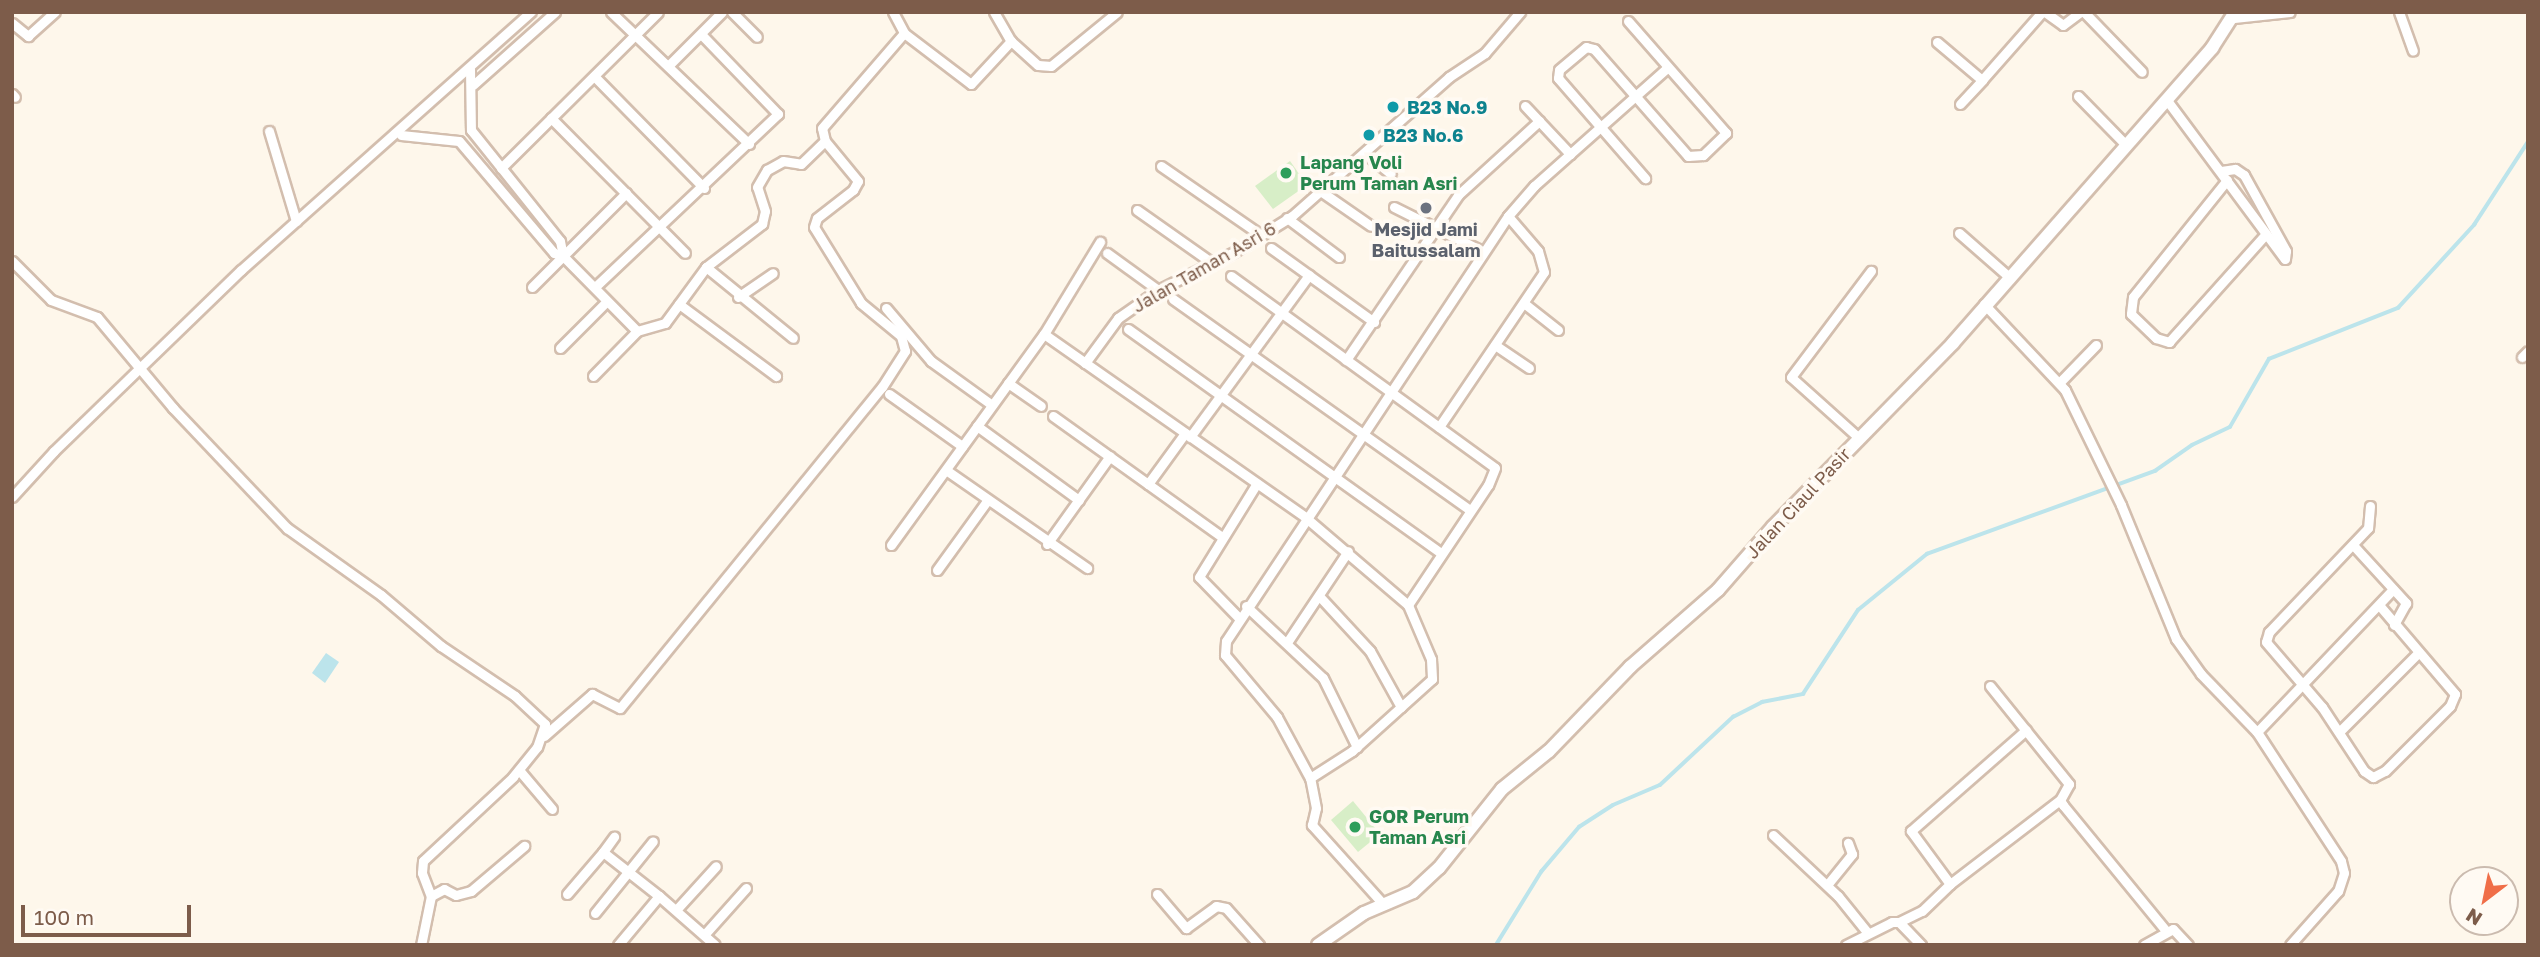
<!DOCTYPE html>
<html>
<head>
<meta charset="utf-8">
<style>
  body { margin:0 }
  #map { position:relative; width:2540px; height:957px; overflow:hidden; background:#fef7eb; font-family:"Golos Text",sans-serif }
  div>[style] { position:absolute }
  [style*='--x'] { left:calc(var(--x)*1px); top:calc(var(--y)*1px); width:calc(var(--w)*1px); rotate:calc(var(--a)*1deg) }
  .green>* { inset:0; background:#d7eec7 }
  .water>* { inset:0; background:#bce4eb }
  .stream>* { height:3.5px; margin:-1.75px; padding:0 1.75px; transform-origin:1.75px; border-radius:1.75px; background:#bce4eb }
  .roads { filter:drop-shadow(2px 0 #d3beae) drop-shadow(-2px 0 #d3beae) drop-shadow(0 2px #d3beae) drop-shadow(0 -2px #d3beae) }
  .street>* { height:9px; margin:-4.5px; padding:0 4.5px; transform-origin:4.5px; border-radius:4.5px; background:#fff }
  .secondary>* { height:12px; margin:-6px; padding:0 6px; transform-origin:6px; border-radius:6px; background:#fff }
  .dots>* { width:19px; height:19px; translate:-50% -50%; box-sizing:border-box; border:4px solid #fffaf3; border-radius:50% }
  span { translate:-50% -50%; white-space:nowrap; text-align:center; line-height:1.15; -webkit-text-stroke:7px #fffaf3; paint-order:stroke }
  .culture-label { font-size:18px; color:#0d838f; font-weight:700 }
  .left { translate:0 -50%; text-align:left }
  .leisure-label { font-size:18px; color:#27864d; font-weight:700 }
  .worship-label { font-size:18px; color:#5b616d; font-weight:700 }
  .street-label { font-size:18px; color:#7d5c4a }
  .frame { position:absolute; inset:0; border:14px solid #7d5c4a; pointer-events:none }
  .north { position:absolute; left:2449px; top:866px; width:70px; height:70px; box-sizing:border-box; background:#fffaf3; border:2px solid #cbbbaf; border-radius:50%; rotate:212deg; font-size:19px; font-weight:700; line-height:28px; text-align:center; color:#7d5c4a }
  .north::after { content:''; display:block; margin:auto; width:24px; height:32px; background:#f06e48; clip-path:polygon(50% 0,100% 100%,50% 72%,0 100%) }
  .scale { position:absolute; left:21px; top:905px; width:170px; height:32px; box-sizing:border-box; border:4px solid #7d5c4a; border-top:0; padding-left:9px; font-size:21px; line-height:24px; white-space:nowrap; color:#7d5c4a; -webkit-text-stroke:5px #fffaf3; paint-order:stroke }
</style>
</head>
<body>
<div id="map">
  <div class="green">
    <i style="clip-path:polygon(1290px 161px,1307px 185px,1273px 209px,1255px 186px)"></i>
    <i style="clip-path:polygon(1353px 801px,1380px 834px,1358px 852px,1331px 820px)"></i>
  </div>
  <div class="water">
    <i style="clip-path:polygon(326px 653px,339px 662px,325px 683px,312px 673px)"></i>
  </div>
  <div class="stream">
    <i style="--x:1496;--y:945;--w:86;--a:-58.3"></i>
    <i style="--x:1541;--y:872;--w:59;--a:-49.8"></i>
    <i style="--x:1579;--y:827;--w:40;--a:-32.9"></i>
    <i style="--x:1613;--y:805;--w:51;--a:-23.1"></i>
    <i style="--x:1660;--y:785;--w:100;--a:-43"></i>
    <i style="--x:1733;--y:717;--w:33;--a:-27"></i>
    <i style="--x:1762;--y:702;--w:42;--a:-11"></i>
    <i style="--x:1803;--y:694;--w:100;--a:-56.8"></i>
    <i style="--x:1858;--y:610;--w:89;--a:-39.1"></i>
    <i style="--x:1927;--y:554;--w:243;--a:-20"></i>
    <i style="--x:2155;--y:471;--w:45;--a:-35.1"></i>
    <i style="--x:2192;--y:445;--w:42;--a:-25.3"></i>
    <i style="--x:2230;--y:427;--w:78;--a:-60.2"></i>
    <i style="--x:2269;--y:359;--w:139;--a:-21.6"></i>
    <i style="--x:2398;--y:308;--w:113;--a:-47.5"></i>
    <i style="--x:2474;--y:225;--w:99;--a:-57"></i>
  </div>
  <div class="roads">
    <div class="street">
      <i style="--x:611;--y:12;--w:191;--a:43.7"></i>
      <i style="--x:732;--y:12;--w:35;--a:45"></i>
      <i style="--x:893;--y:12;--w:24;--a:62"></i>
      <i style="--x:904;--y:33;--w:84;--a:37.3"></i>
      <i style="--x:971;--y:84;--w:59;--a:-47.1"></i>
      <i style="--x:1011;--y:41;--w:36;--a:42"></i>
      <i style="--x:1038;--y:65;--w:13;--a:4"></i>
      <i style="--x:1051;--y:66;--w:85;--a:-39.3"></i>
      <i style="--x:994;--y:12;--w:34;--a:60"></i>
      <i style="--x:2045;--y:12;--w:22;--a:36"></i>
      <i style="--x:2063;--y:25;--w:21;--a:-37"></i>
      <i style="--x:2084;--y:12;--w:83;--a:46"></i>
      <i style="--x:2399;--y:12;--w:41;--a:70.3"></i>
      <i style="--x:2234;--y:18;--w:56;--a:-6.1"></i>
      <i style="--x:1628;--y:21;--w:149;--a:48.8"></i>
      <i style="--x:1726;--y:133;--w:32;--a:136"></i>
      <i style="--x:1703;--y:155;--w:15;--a:176"></i>
      <i style="--x:1688;--y:156;--w:142;--a:-131.3"></i>
      <i style="--x:1594;--y:49;--w:8;--a:-166"></i>
      <i style="--x:1586;--y:47;--w:35;--a:140"></i>
      <i style="--x:1559;--y:70;--w:8;--a:97"></i>
      <i style="--x:1558;--y:78;--w:133;--a:49"></i>
      <i style="--x:12;--y:23;--w:21;--a:39"></i>
      <i style="--x:28;--y:36;--w:36;--a:-42"></i>
      <i style="--x:1937;--y:42;--w:59;--a:40.2"></i>
      <i style="--x:1982;--y:80;--w:91;--a:-48.6"></i>
      <i style="--x:668;--y:66;--w:76;--a:-45"></i>
      <i style="--x:470;--y:69;--w:61;--a:89.1"></i>
      <i style="--x:471;--y:130;--w:142;--a:51.3"></i>
      <i style="--x:560;--y:241;--w:15;--a:79"></i>
      <i style="--x:594;--y:76;--w:157;--a:45.5"></i>
      <i style="--x:473;--y:85;--w:110;--a:-41.7"></i>
      <i style="--x:12;--y:94;--w:4;--a:45"></i>
      <i style="--x:2078;--y:96;--w:67;--a:45.6"></i>
      <i style="--x:2166;--y:99;--w:199;--a:53.4"></i>
      <i style="--x:2285;--y:259;--w:8;--a:-83"></i>
      <i style="--x:2286;--y:251;--w:87;--a:-118.9"></i>
      <i style="--x:2244;--y:175;--w:11;--a:-146"></i>
      <i style="--x:2235;--y:169;--w:14;--a:172"></i>
      <i style="--x:1960;--y:104;--w:33;--a:-47"></i>
      <i style="--x:1525;--y:106;--w:66;--a:46.8"></i>
      <i style="--x:551;--y:118;--w:190;--a:45.2"></i>
      <i style="--x:269;--y:131;--w:94;--a:73.3"></i>
      <i style="--x:401;--y:135;--w:58;--a:5.9"></i>
      <i style="--x:459;--y:141;--w:147;--a:49.7"></i>
      <i style="--x:554;--y:253;--w:9;--a:18"></i>
      <i style="--x:563;--y:256;--w:105;--a:45.4"></i>
      <i style="--x:1365;--y:153;--w:33;--a:39"></i>
      <i style="--x:1161;--y:166;--w:121;--a:34.6"></i>
      <i style="--x:501;--y:168;--w:221;--a:-44.8"></i>
      <i style="--x:2227;--y:180;--w:150;--a:128.8"></i>
      <i style="--x:2133;--y:297;--w:17;--a:97"></i>
      <i style="--x:2131;--y:314;--w:35;--a:44"></i>
      <i style="--x:2156;--y:338;--w:14;--a:17"></i>
      <i style="--x:2169;--y:342;--w:144;--a:-48.1"></i>
      <i style="--x:1319;--y:190;--w:63;--a:34.7"></i>
      <i style="--x:1394;--y:207;--w:98;--a:26.6"></i>
      <i style="--x:1137;--y:210;--w:92;--a:35.2"></i>
      <i style="--x:1287;--y:218;--w:65;--a:36.9"></i>
      <i style="--x:1959;--y:233;--w:65;--a:41.3"></i>
      <i style="--x:1271;--y:248;--w:127;--a:35.7"></i>
      <i style="--x:1107;--y:253;--w:63;--a:36"></i>
      <i style="--x:12;--y:261;--w:55;--a:45"></i>
      <i style="--x:51;--y:300;--w:49;--a:20.3"></i>
      <i style="--x:97;--y:317;--w:119;--a:50.1"></i>
      <i style="--x:173;--y:408;--w:166;--a:46.5"></i>
      <i style="--x:287;--y:528;--w:115;--a:35.5"></i>
      <i style="--x:381;--y:595;--w:79;--a:40.4"></i>
      <i style="--x:441;--y:646;--w:89;--a:34"></i>
      <i style="--x:515;--y:696;--w:41;--a:43"></i>
      <i style="--x:545;--y:724;--w:24;--a:109"></i>
      <i style="--x:537;--y:747;--w:38;--a:129"></i>
      <i style="--x:513;--y:777;--w:123;--a:137"></i>
      <i style="--x:423;--y:861;--w:12;--a:95"></i>
      <i style="--x:422;--y:873;--w:25;--a:69"></i>
      <i style="--x:431;--y:896;--w:50;--a:101.5"></i>
      <i style="--x:706;--y:267;--w:112;--a:39.2"></i>
      <i style="--x:1231;--y:276;--w:326;--a:36"></i>
      <i style="--x:1495;--y:468;--w:18;--a:112"></i>
      <i style="--x:1488;--y:485;--w:144;--a:123.7"></i>
      <i style="--x:1408;--y:605;--w:59;--a:66.9"></i>
      <i style="--x:1431;--y:659;--w:20;--a:87"></i>
      <i style="--x:1432;--y:679;--w:108;--a:138"></i>
      <i style="--x:1352;--y:751;--w:50;--a:147.3"></i>
      <i style="--x:532;--y:287;--w:133;--a:-45"></i>
      <i style="--x:595;--y:287;--w:252;--a:-43.4"></i>
      <i style="--x:778;--y:114;--w:111;--a:-133.9"></i>
      <i style="--x:738;--y:297;--w:42;--a:-34.4"></i>
      <i style="--x:1173;--y:299;--w:364;--a:35.4"></i>
      <i style="--x:679;--y:304;--w:121;--a:36.6"></i>
      <i style="--x:1525;--y:304;--w:42;--a:38.2"></i>
      <i style="--x:1984;--y:304;--w:118;--a:46.7"></i>
      <i style="--x:2065;--y:390;--w:128;--a:64"></i>
      <i style="--x:2121;--y:505;--w:145;--a:67.7"></i>
      <i style="--x:2176;--y:639;--w:43;--a:54.5"></i>
      <i style="--x:2201;--y:674;--w:81;--a:46"></i>
      <i style="--x:2257;--y:732;--w:154;--a:56.9"></i>
      <i style="--x:2341;--y:861;--w:12;--a:76"></i>
      <i style="--x:2344;--y:873;--w:19;--a:108"></i>
      <i style="--x:2338;--y:891;--w:72;--a:131.6"></i>
      <i style="--x:886;--y:308;--w:70;--a:49.7"></i>
      <i style="--x:931;--y:361;--w:75;--a:35.8"></i>
      <i style="--x:1128;--y:329;--w:385;--a:35.6"></i>
      <i style="--x:1044;--y:334;--w:319;--a:35"></i>
      <i style="--x:1305;--y:517;--w:135;--a:40.5"></i>
      <i style="--x:1495;--y:345;--w:41;--a:34.1"></i>
      <i style="--x:560;--y:348;--w:66;--a:-45"></i>
      <i style="--x:2522;--y:357;--w:8;--a:-45"></i>
      <i style="--x:1346;--y:360;--w:199;--a:-55.8"></i>
      <i style="--x:1458;--y:195;--w:110;--a:-42.4"></i>
      <i style="--x:1085;--y:363;--w:56;--a:-53.7"></i>
      <i style="--x:1118;--y:318;--w:49;--a:-35"></i>
      <i style="--x:1158;--y:290;--w:85;--a:-26.6"></i>
      <i style="--x:1234;--y:252;--w:68;--a:-31.8"></i>
      <i style="--x:1292;--y:216;--w:210;--a:-41.5"></i>
      <i style="--x:1449;--y:77;--w:43;--a:-33.7"></i>
      <i style="--x:1485;--y:53;--w:54;--a:-49.5"></i>
      <i style="--x:593;--y:376;--w:63;--a:-45.6"></i>
      <i style="--x:637;--y:331;--w:29;--a:-16"></i>
      <i style="--x:665;--y:323;--w:69;--a:-53.8"></i>
      <i style="--x:706;--y:267;--w:71;--a:-37.5"></i>
      <i style="--x:762;--y:224;--w:13;--a:-77"></i>
      <i style="--x:765;--y:211;--w:25;--a:-108"></i>
      <i style="--x:757;--y:187;--w:20;--a:-60"></i>
      <i style="--x:767;--y:170;--w:18;--a:-29"></i>
      <i style="--x:783;--y:161;--w:18;--a:9"></i>
      <i style="--x:801;--y:164;--w:33;--a:-44"></i>
      <i style="--x:1008;--y:383;--w:40;--a:34.9"></i>
      <i style="--x:2059;--y:383;--w:53;--a:-45.8"></i>
      <i style="--x:889;--y:394;--w:90;--a:35.5"></i>
      <i style="--x:1053;--y:416;--w:208;--a:35.6"></i>
      <i style="--x:977;--y:426;--w:126;--a:36"></i>
      <i style="--x:1439;--y:427;--w:187;--a:-55.9"></i>
      <i style="--x:1544;--y:272;--w:22;--a:-106"></i>
      <i style="--x:1538;--y:251;--w:46;--a:-130.6"></i>
      <i style="--x:1190;--y:437;--w:201;--a:-53.7"></i>
      <i style="--x:1859;--y:438;--w:91;--a:-138.1"></i>
      <i style="--x:1791;--y:377;--w:133;--a:-53"></i>
      <i style="--x:946;--y:470;--w:172;--a:34.8"></i>
      <i style="--x:1148;--y:484;--w:63;--a:-54"></i>
      <i style="--x:12;--y:497;--w:62;--a:-47.6"></i>
      <i style="--x:54;--y:451;--w:260;--a:-44.1"></i>
      <i style="--x:241;--y:270;--w:388;--a:-41.7"></i>
      <i style="--x:2370;--y:506;--w:22;--a:95"></i>
      <i style="--x:2368;--y:528;--w:144;--a:133.6"></i>
      <i style="--x:2269;--y:632;--w:10;--a:107"></i>
      <i style="--x:2266;--y:642;--w:86;--a:49.3"></i>
      <i style="--x:2322;--y:707;--w:77;--a:56.7"></i>
      <i style="--x:2364;--y:771;--w:11;--a:34"></i>
      <i style="--x:2373;--y:777;--w:13;--a:-27"></i>
      <i style="--x:2385;--y:771;--w:92;--a:-45"></i>
      <i style="--x:2450;--y:706;--w:13;--a:-67"></i>
      <i style="--x:2455;--y:694;--w:117;--a:-130.5"></i>
      <i style="--x:1047;--y:544;--w:108;--a:-54.4"></i>
      <i style="--x:891;--y:545;--w:261;--a:-54.1"></i>
      <i style="--x:1044;--y:334;--w:108;--a:-58.7"></i>
      <i style="--x:2353;--y:545;--w:79;--a:47.6"></i>
      <i style="--x:2406;--y:603;--w:25;--a:119"></i>
      <i style="--x:937;--y:570;--w:85;--a:-54.1"></i>
      <i style="--x:1321;--y:598;--w:72;--a:47.2"></i>
      <i style="--x:1370;--y:651;--w:64;--a:61"></i>
      <i style="--x:1246;--y:606;--w:105;--a:43.1"></i>
      <i style="--x:1323;--y:678;--w:77;--a:63.8"></i>
      <i style="--x:1239;--y:618;--w:57;--a:-134.3"></i>
      <i style="--x:1199;--y:577;--w:110;--a:-58.3"></i>
      <i style="--x:1288;--y:641;--w:108;--a:-56.3"></i>
      <i style="--x:1990;--y:686;--w:126;--a:51.1"></i>
      <i style="--x:2069;--y:784;--w:18;--a:119"></i>
      <i style="--x:2060;--y:800;--w:6;--a:59"></i>
      <i style="--x:2063;--y:805;--w:163;--a:50.7"></i>
      <i style="--x:2340;--y:731;--w:110;--a:-45"></i>
      <i style="--x:2257;--y:732;--w:197;--a:-46.4"></i>
      <i style="--x:544;--y:736;--w:64;--a:-41.2"></i>
      <i style="--x:592;--y:694;--w:31;--a:27"></i>
      <i style="--x:620;--y:708;--w:414;--a:-50.8"></i>
      <i style="--x:882;--y:387;--w:43;--a:-57.4"></i>
      <i style="--x:905;--y:351;--w:16;--a:-105"></i>
      <i style="--x:901;--y:336;--w:52;--a:-140.5"></i>
      <i style="--x:861;--y:303;--w:89;--a:-121.7"></i>
      <i style="--x:814;--y:227;--w:9;--a:-72"></i>
      <i style="--x:817;--y:218;--w:46;--a:-37.9"></i>
      <i style="--x:853;--y:190;--w:10;--a:-61"></i>
      <i style="--x:858;--y:181;--w:52;--a:-129.5"></i>
      <i style="--x:825;--y:141;--w:13;--a:-103"></i>
      <i style="--x:822;--y:128;--w:125;--a:-49.2"></i>
      <i style="--x:519;--y:770;--w:51;--a:49.8"></i>
      <i style="--x:1773;--y:835;--w:89;--a:43.2"></i>
      <i style="--x:1838;--y:896;--w:46;--a:51.1"></i>
      <i style="--x:603;--y:852;--w:19;--a:-54"></i>
      <i style="--x:1950;--y:884;--w:138;--a:-37.4"></i>
      <i style="--x:1827;--y:885;--w:40;--a:-51"></i>
      <i style="--x:1852;--y:854;--w:12;--a:-110"></i>
      <i style="--x:567;--y:894;--w:55;--a:-49.4"></i>
      <i style="--x:603;--y:852;--w:71;--a:38.2"></i>
      <i style="--x:1157;--y:894;--w:45;--a:49.5"></i>
      <i style="--x:1186;--y:928;--w:37;--a:-36"></i>
      <i style="--x:1216;--y:906;--w:10;--a:11"></i>
      <i style="--x:1226;--y:908;--w:50;--a:48.3"></i>
      <i style="--x:431;--y:896;--w:15;--a:-28"></i>
      <i style="--x:444;--y:889;--w:13;--a:27"></i>
      <i style="--x:456;--y:895;--w:16;--a:-15"></i>
      <i style="--x:471;--y:891;--w:70;--a:-40.3"></i>
      <i style="--x:1384;--y:905;--w:108;--a:-132"></i>
      <i style="--x:1312;--y:825;--w:17;--a:-77"></i>
      <i style="--x:1316;--y:808;--w:31;--a:-101"></i>
      <i style="--x:1310;--y:778;--w:69;--a:-118.4"></i>
      <i style="--x:1277;--y:717;--w:81;--a:-130"></i>
      <i style="--x:1225;--y:655;--w:14;--a:-86"></i>
      <i style="--x:1226;--y:641;--w:510;--a:-56.43"></i>
      <i style="--x:1508;--y:216;--w:40;--a:-49"></i>
      <i style="--x:1534;--y:186;--w:178;--a:-41.6"></i>
      <i style="--x:676;--y:910;--w:59;--a:-47.7"></i>
      <i style="--x:595;--y:913;--w:92;--a:-51.1"></i>
      <i style="--x:1899;--y:922;--w:25;--a:-26"></i>
      <i style="--x:1922;--y:911;--w:39;--a:-44"></i>
      <i style="--x:1950;--y:884;--w:66;--a:-126.3"></i>
      <i style="--x:1911;--y:831;--w:153;--a:-41.3"></i>
      <i style="--x:704;--y:935;--w:63;--a:-48.2"></i>
      <i style="--x:618;--y:945;--w:64;--a:-50.1"></i>
      <i style="--x:659;--y:896;--w:74;--a:41.2"></i>
      <i style="--x:1846;--y:945;--w:51;--a:-26.6"></i>
      <i style="--x:1892;--y:922;--w:7;--a:0"></i>
      <i style="--x:1899;--y:922;--w:32;--a:46"></i>
      <i style="--x:2144;--y:945;--w:33;--a:-29"></i>
      <i style="--x:2173;--y:929;--w:22;--a:47"></i>
    </div>
    <div class="secondary">
      <i style="--x:1318;--y:945;--w:56;--a:-34.8"></i>
      <i style="--x:1364;--y:913;--w:53;--a:-23.2"></i>
      <i style="--x:1413;--y:892;--w:35;--a:-43"></i>
      <i style="--x:1439;--y:868;--w:101;--a:-51.4"></i>
      <i style="--x:1502;--y:789;--w:60;--a:-39"></i>
      <i style="--x:1549;--y:751;--w:117;--a:-46"></i>
      <i style="--x:1630;--y:667;--w:117;--a:-41.2"></i>
      <i style="--x:1718;--y:590;--w:84;--a:-48.9"></i>
      <i style="--x:1773;--y:527;--w:257;--a:-45.6"></i>
      <i style="--x:1953;--y:343;--w:393;--a:-48.7"></i>
      <i style="--x:2212;--y:48;--w:43;--a:-57.4"></i>
    </div>
  </div>
  <div class="dots">
    <i style="left:1393px;top:107px;background:#0f9aa8"></i>
    <i style="left:1369px;top:135px;background:#0f9aa8"></i>
    <i style="left:1286px;top:173px;background:#2e9e5b"></i>
    <i style="left:1426px;top:208px;background:#6b7280"></i>
    <i style="left:1355px;top:827px;background:#2e9e5b"></i>
  </div>
  <div class="culture-label">
    <span class="left" style="left:1407px;top:107px">B23 No.9</span>
    <span class="left" style="left:1383px;top:135px">B23 No.6</span>
  </div>
  <div class="leisure-label">
    <span class="left" style="left:1300px;top:173px">Lapang Voli<br>Perum Taman Asri</span>
    <span class="left" style="left:1369px;top:827px">GOR Perum<br>Taman Asri</span>
  </div>
  <div class="worship-label">
    <span style="left:1426px;top:240px">Mesjid Jami<br>Baitussalam</span>
  </div>
  <div class="street-label">
    <span style="left:1204px;top:267px;rotate:-30deg">Jalan Taman Asri 6</span>
    <span style="left:1798px;top:503px;rotate:-47deg">Jalan Ciaul Pasir</span>
  </div>
  <div class="frame"></div>
  <div class="north">N</div>
  <div class="scale">100 m</div>
</div>
</body>
</html>
